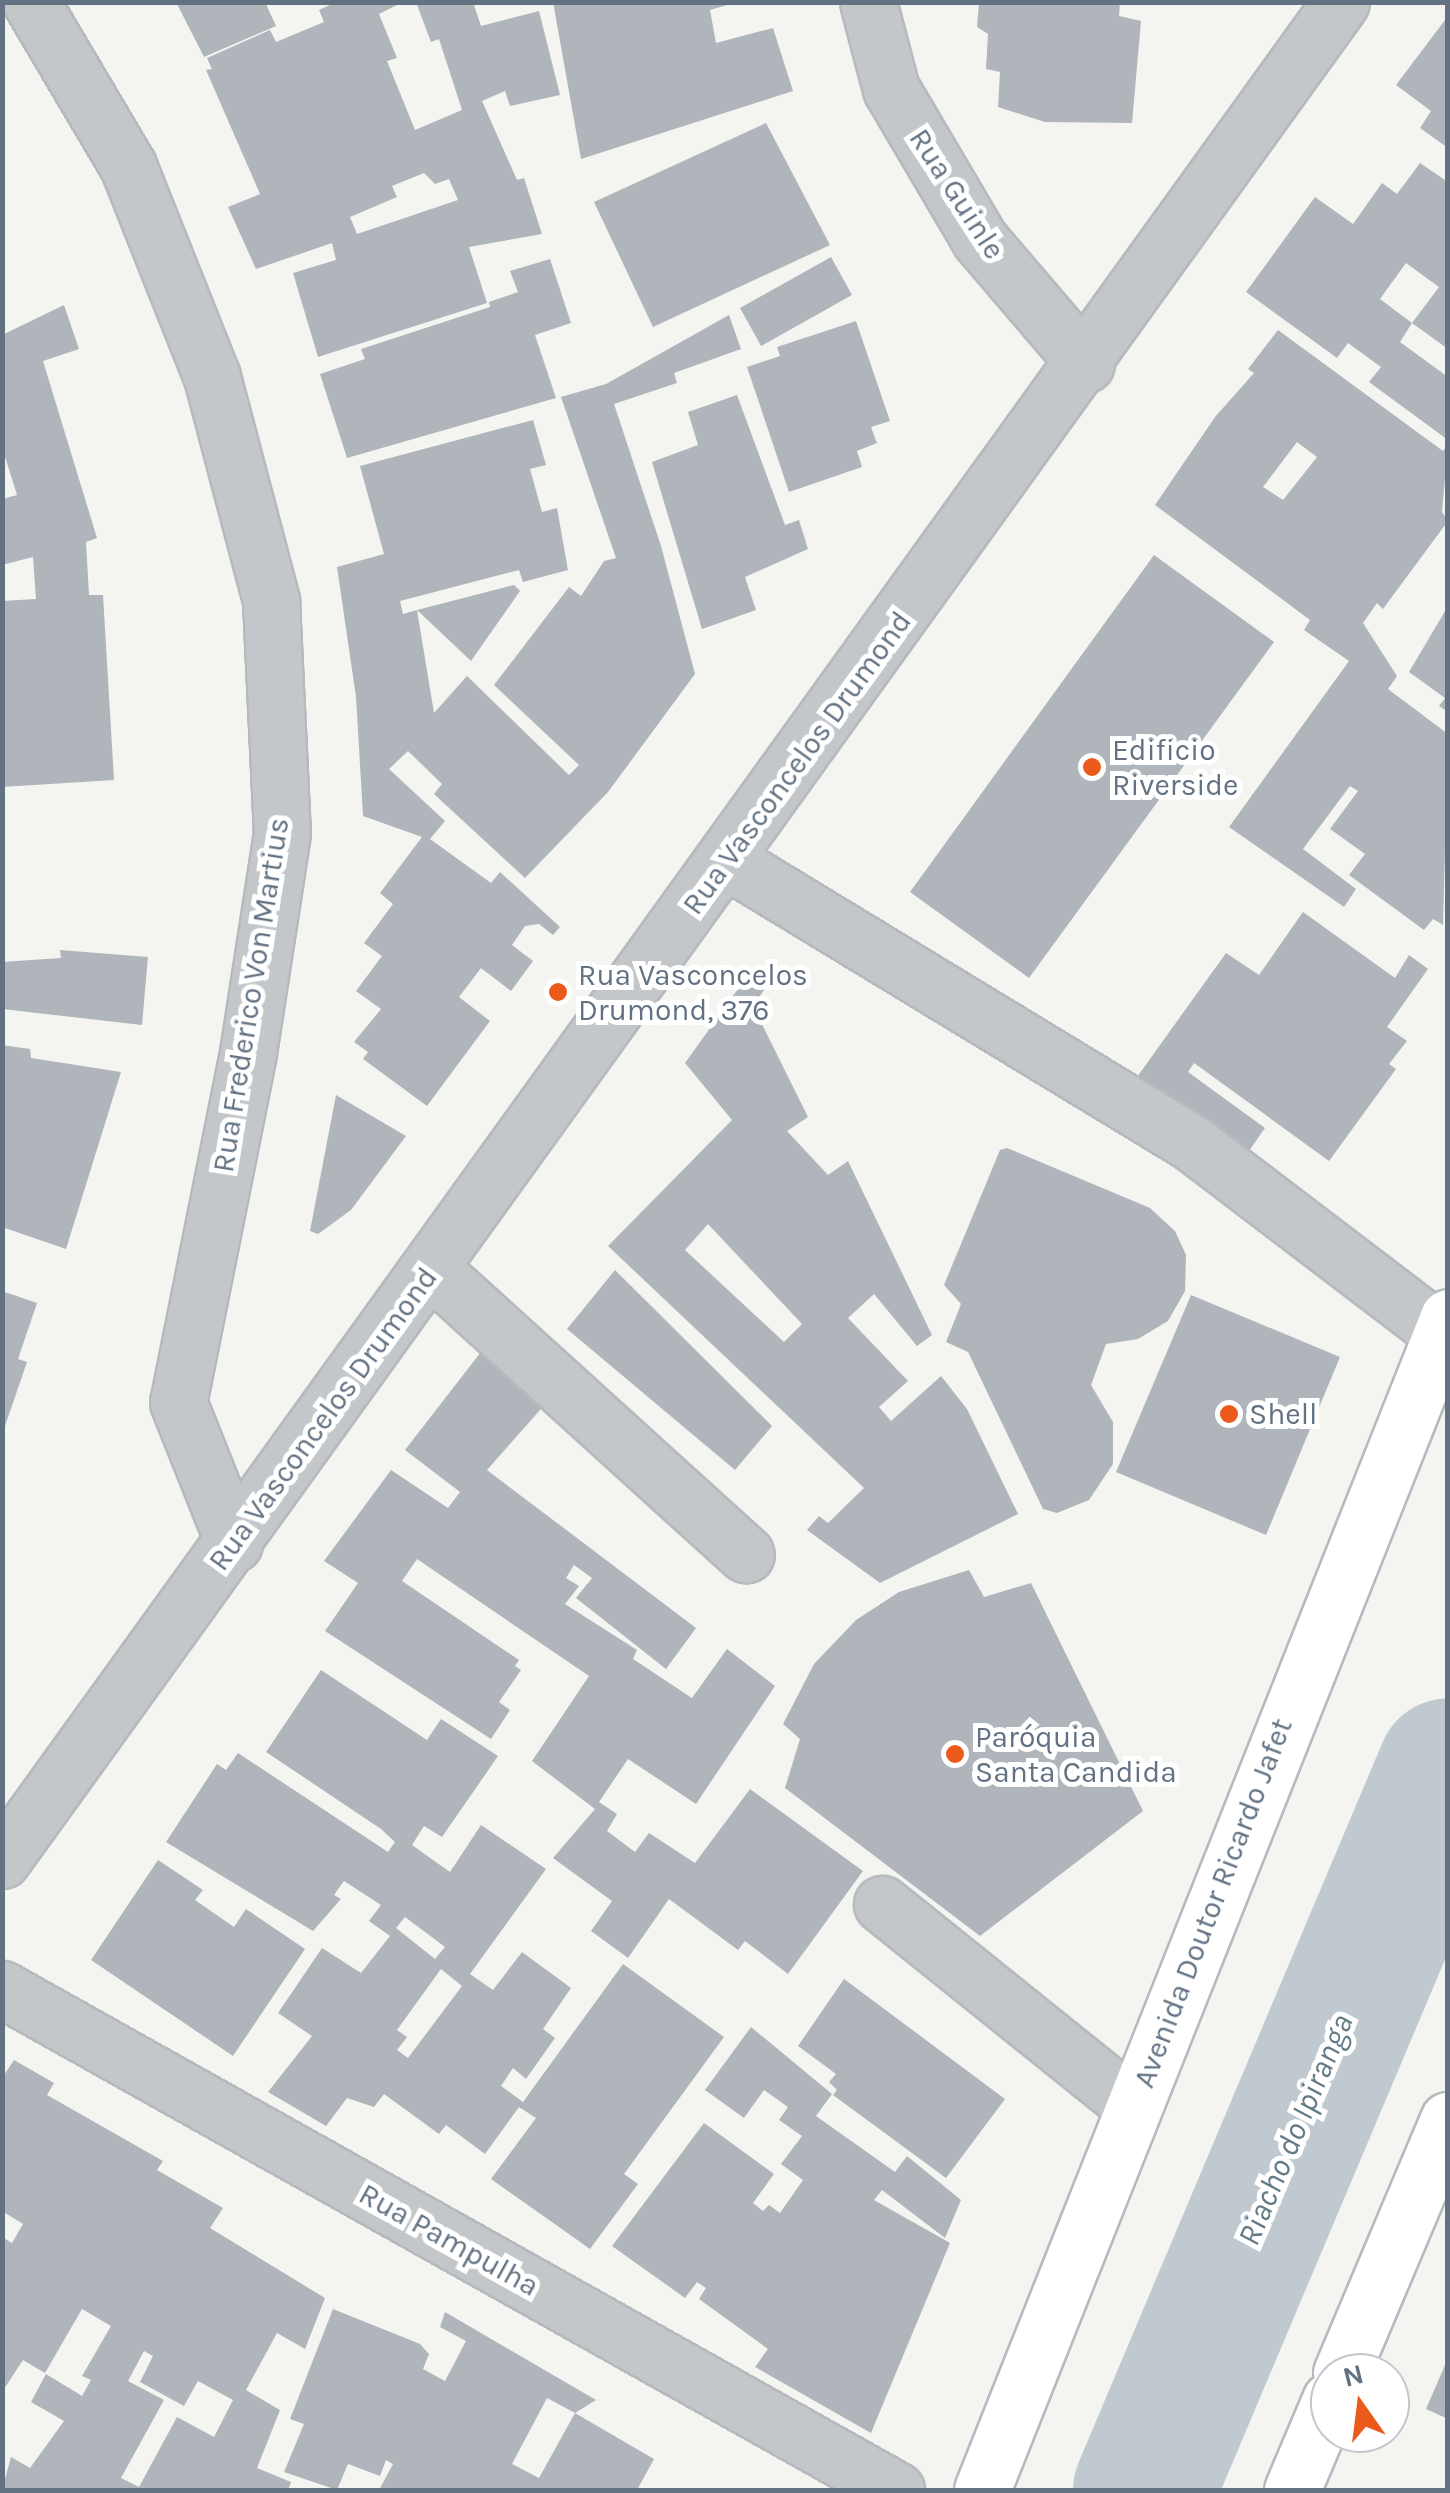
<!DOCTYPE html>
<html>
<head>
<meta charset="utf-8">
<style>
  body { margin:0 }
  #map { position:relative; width:1450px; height:2493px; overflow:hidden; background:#f4f5f0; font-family:Karla,sans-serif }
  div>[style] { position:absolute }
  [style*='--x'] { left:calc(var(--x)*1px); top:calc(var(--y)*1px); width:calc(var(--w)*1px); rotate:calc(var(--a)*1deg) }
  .river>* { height:142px; margin:-71px; padding:0 71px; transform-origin:71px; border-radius:71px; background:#bfc9cf }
  .building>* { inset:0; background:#afb5bb }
  .roads { filter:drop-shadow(2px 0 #b6babe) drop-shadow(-2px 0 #b6babe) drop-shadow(0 2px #b6babe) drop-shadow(0 -2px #b6babe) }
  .minor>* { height:55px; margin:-27.5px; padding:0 27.5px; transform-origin:27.5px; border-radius:27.5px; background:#c4c7ca }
  .major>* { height:55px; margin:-27.5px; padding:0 27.5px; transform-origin:27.5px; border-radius:27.5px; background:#fff }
  .dots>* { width:28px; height:28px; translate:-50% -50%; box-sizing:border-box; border:5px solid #fff; border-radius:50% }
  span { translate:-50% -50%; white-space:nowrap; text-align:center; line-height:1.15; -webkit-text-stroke:10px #fff; paint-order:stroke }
  .street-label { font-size:30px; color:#627283 }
  .poi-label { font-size:30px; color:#627283 }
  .left { translate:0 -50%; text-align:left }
  .water-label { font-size:32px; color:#637a87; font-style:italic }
  .frame { position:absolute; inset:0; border:5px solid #627283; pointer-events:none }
  .north { position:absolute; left:1310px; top:2353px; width:100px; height:100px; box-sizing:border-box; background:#fff; border:2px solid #c0c7cd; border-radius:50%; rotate:346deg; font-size:28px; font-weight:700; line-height:40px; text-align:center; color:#627283 }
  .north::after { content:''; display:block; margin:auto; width:35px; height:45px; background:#eb5a1a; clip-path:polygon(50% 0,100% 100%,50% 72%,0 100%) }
</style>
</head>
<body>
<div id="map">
  <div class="river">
    <i style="--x:1144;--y:2490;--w:782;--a:-67.11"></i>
  </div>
  <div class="building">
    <i style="clip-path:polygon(176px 2px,265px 2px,276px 26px,204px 57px)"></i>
    <i style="clip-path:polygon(evenodd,336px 2px,403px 2px,379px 14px,397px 58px,387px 61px,415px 130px,462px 110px,439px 39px,431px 42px,416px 2px,473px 2px,481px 26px,539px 11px,560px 95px,510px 106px,505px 91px,482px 101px,517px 180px,524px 178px,542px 234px,469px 247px,487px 303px,318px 357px,293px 273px,336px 260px,332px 243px,256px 269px,228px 207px,260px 194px,206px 70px,212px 69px,207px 58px,270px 30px,276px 42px,324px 22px,319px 10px,336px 2px,424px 173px,435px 184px,449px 179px,458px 200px,357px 234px,350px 217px,397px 197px,392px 186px,424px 173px)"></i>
    <i style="clip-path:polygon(553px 2px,738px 2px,710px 10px,716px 43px,773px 28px,793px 91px,581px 159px)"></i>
    <i style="clip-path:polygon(979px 2px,1120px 2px,1119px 16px,1141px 21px,1132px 123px,1045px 122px,998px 107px,1000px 72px,986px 69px,988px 34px,977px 27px)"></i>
    <i style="clip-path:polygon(1448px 16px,1448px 148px,1420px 128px,1431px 111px,1396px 85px)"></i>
    <i style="clip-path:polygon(766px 123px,830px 245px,653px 327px,594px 202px)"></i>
    <i style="clip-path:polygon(evenodd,1420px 163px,1448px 182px,1448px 349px,1412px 323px,1400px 342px,1448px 377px,1448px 440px,1369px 382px,1381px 367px,1348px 343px,1337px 358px,1246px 292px,1315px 197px,1353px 224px,1382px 183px,1397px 194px,1420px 163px,1406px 263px,1439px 287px,1412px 323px,1380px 299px,1406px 263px)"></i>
    <i style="clip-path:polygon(831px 257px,852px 295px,761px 346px,740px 308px)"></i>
    <i style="clip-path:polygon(550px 259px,571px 323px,535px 335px,556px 398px,347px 458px,320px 374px,365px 359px,361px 349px,490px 307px,489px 302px,518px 292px,510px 271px)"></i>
    <i style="clip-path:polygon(64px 305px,79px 349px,43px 361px,97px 538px,86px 542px,89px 595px,103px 595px,114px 780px,2px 787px,2px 601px,36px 599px,33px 557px,2px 565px,2px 499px,17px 495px,2px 447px,2px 335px)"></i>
    <i style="clip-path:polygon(729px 315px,741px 349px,674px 373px,677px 383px,614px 404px,661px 546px,695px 674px,608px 792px,525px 878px,434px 794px,442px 784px,408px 751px,389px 769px,445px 821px,430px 839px,491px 883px,500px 872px,560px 927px,553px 935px,539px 924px,525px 926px,512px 945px,533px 961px,511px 991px,481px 968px,459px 997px,490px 1021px,427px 1106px,363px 1059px,368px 1052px,354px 1042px,381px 1009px,356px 991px,382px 956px,364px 943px,393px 904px,380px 893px,422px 837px,363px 816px,356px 697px,337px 567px,384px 554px,360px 466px,533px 420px,546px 465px,530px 469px,542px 512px,557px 508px,568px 570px,523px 582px,519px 570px,400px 601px,403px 614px,417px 610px,434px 713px,467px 676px,569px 775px,579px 765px,494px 685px,569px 587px,581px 596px,604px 561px,616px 558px,561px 397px,606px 384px)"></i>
    <i style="clip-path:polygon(856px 321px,890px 421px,871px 427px,877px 443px,857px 451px,862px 467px,789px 492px,747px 367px,780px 356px,777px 347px)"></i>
    <i style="clip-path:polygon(evenodd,1278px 330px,1443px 451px,1448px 444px,1442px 512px,1448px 521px,1383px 609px,1377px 603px,1363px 623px,1397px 676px,1388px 689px,1448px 734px,1443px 925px,1433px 919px,1424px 930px,1349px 875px,1365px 854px,1330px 829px,1358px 791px,1350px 786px,1303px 849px,1356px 889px,1344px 907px,1229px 827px,1349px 661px,1304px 630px,1310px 620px,1155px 505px,1215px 417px,1254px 373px,1248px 369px,1278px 330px,1297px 442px,1317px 457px,1283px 500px,1263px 487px,1297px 442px)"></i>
    <i style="clip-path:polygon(737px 395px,785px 525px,799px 520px,808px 549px,745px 577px,756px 610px,702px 629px,652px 462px,698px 445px,688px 412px)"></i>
    <i style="clip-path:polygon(1154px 555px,1274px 642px,1029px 978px,910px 892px)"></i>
    <i style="clip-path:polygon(514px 585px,520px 591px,471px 661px,417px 610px)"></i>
    <i style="clip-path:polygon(1448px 606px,1448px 712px,1439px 706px,1445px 698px,1409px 672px)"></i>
    <i style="clip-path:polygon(1303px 912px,1395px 978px,1409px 955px,1428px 969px,1387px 1027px,1407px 1041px,1389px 1064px,1396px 1069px,1329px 1161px,1194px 1063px,1188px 1072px,1265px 1128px,1244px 1158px,1132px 1084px,1226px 953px,1259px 975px)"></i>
    <i style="clip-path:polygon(60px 950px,148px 957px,142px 1025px,2px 1009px,2px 962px,61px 958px)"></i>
    <i style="clip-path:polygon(evenodd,753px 968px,764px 990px,753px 1006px,808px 1117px,787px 1131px,828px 1175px,848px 1161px,932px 1335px,917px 1346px,874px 1294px,848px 1318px,908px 1381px,879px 1407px,891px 1421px,941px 1376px,967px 1409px,1018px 1514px,880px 1583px,807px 1530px,819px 1516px,828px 1523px,864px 1488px,608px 1246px,732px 1120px,685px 1063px,753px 968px,708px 1224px,802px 1324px,784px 1342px,685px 1250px,708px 1224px)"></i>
    <i style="clip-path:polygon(2px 1045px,30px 1049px,31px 1058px,121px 1072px,66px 1249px,2px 1227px)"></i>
    <i style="clip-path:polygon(336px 1095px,406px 1136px,351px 1210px,318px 1234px,310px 1231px)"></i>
    <i style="clip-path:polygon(1007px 1148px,1150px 1208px,1175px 1231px,1186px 1255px,1185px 1291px,1168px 1321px,1138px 1339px,1106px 1344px,1091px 1385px,1113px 1422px,1113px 1464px,1089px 1500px,1057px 1513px,1043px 1509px,968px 1352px,946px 1342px,961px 1304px,944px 1285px,1000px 1150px)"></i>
    <i style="clip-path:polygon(615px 1270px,772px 1426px,735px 1470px,567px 1329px)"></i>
    <i style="clip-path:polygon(2px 1291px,37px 1303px,18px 1359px,27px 1362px,3px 1432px)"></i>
    <i style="clip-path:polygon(1191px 1295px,1340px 1357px,1266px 1535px,1116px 1472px)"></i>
    <i style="clip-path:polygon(491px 1339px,548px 1401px,487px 1470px,696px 1628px,666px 1669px,576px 1598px,592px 1578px,574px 1565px,566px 1578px,579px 1586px,565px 1604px,637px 1650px,633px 1659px,692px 1698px,727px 1649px,775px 1686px,696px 1804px,628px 1759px,599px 1802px,617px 1814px,607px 1831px,635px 1852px,649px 1833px,695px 1863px,750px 1789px,863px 1871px,788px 1974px,745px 1941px,738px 1950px,669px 1899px,628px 1958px,591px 1931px,612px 1901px,553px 1858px,595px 1809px,532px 1761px,589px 1676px,417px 1559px,402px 1581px,519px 1660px,515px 1666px,521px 1670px,499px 1702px,510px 1710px,491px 1739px,325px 1631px,358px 1583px,324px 1561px,391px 1470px,448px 1508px,460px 1492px,405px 1450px)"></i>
    <i style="clip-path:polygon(969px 1570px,984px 1597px,1031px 1583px,1143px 1811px,980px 1936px,785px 1788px,800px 1739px,783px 1724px,814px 1664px,856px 1620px,899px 1592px)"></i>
    <i style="clip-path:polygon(evenodd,321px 1670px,427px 1740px,441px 1719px,498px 1756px,442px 1837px,424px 1826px,412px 1845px,450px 1872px,481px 1825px,546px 1869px,470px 1974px,493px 1990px,522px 1952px,571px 1988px,543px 2029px,555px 2038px,526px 2079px,513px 2068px,501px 2086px,523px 2102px,623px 1964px,724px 2037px,624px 2174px,638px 2184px,590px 2249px,491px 2179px,536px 2118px,519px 2107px,485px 2154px,446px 2125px,439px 2134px,384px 2094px,374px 2107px,347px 2098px,326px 2126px,268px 2092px,312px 2036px,278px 2013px,322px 1948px,361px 1973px,390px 1936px,369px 1921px,381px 1905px,344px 1881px,334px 1895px,341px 1899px,313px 1931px,166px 1842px,217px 1764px,226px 1770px,238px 1753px,388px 1852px,395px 1842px,381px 1829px,266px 1752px,321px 1670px,405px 1917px,445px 1947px,435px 1959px,396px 1928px,405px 1917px,321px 1670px,441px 1969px,462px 1986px,408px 2058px,397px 2050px,407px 2037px,397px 2030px,441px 1969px)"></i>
    <i style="clip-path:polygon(158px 1860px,203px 1890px,195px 1900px,234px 1927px,246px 1909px,305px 1949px,233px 2056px,91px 1960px)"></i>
    <i style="clip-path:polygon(844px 1979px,1005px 2099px,946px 2178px,833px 2095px,837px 2090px,829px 2082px,836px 2074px,798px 2046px)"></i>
    <i style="clip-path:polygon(751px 2027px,832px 2094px,816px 2116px,895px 2172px,907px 2156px,961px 2200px,945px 2238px,882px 2190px,874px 2200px,950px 2243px,871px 2433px,755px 2367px,768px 2349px,699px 2299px,706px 2288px,697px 2282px,685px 2298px,612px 2246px,704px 2123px,774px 2174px,753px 2203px,763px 2211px,769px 2205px,780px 2213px,803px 2180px,781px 2164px,802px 2136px,779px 2120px,788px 2107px,764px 2090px,744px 2118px,705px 2090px)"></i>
    <i style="clip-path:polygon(evenodd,14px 2060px,54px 2083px,47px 2095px,163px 2161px,157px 2170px,223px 2208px,210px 2228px,325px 2298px,305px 2349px,277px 2333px,246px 2390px,280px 2410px,257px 2468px,291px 2482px,288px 2490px,2px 2490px,11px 2457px,30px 2468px,64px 2421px,31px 2402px,46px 2374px,82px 2396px,91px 2380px,82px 2376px,111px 2326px,82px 2309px,45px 2373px,23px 2360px,2px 2392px,2px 2237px,12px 2243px,23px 2224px,2px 2211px,2px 2078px,14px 2060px,144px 2351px,153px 2356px,140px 2382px,184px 2406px,198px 2381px,233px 2400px,214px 2437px,177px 2417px,139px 2487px,121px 2478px,164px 2400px,128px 2381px,144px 2351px)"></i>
    <i style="clip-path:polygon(333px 2309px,420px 2344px,429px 2354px,423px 2369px,445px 2381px,466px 2341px,440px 2327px,445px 2312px,596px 2400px,575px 2413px,547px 2398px,512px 2464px,539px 2478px,575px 2413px,654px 2459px,637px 2490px,379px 2490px,393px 2464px,386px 2460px,380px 2476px,348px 2464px,337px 2490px,284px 2472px,304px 2424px,290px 2419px)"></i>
    <i style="clip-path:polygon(1445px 2365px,1448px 2367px,1448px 2419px,1426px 2409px)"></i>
  </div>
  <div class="roads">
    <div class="minor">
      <i style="--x:31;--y:2;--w:191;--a:59.4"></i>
      <i style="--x:128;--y:166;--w:227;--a:68.3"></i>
      <i style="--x:212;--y:377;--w:232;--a:75.2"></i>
      <i style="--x:271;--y:601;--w:232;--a:87.3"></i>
      <i style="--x:282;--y:833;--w:223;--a:98.8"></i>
      <i style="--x:248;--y:1053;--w:356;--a:101.3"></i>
      <i style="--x:178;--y:1402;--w:152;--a:68.3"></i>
      <i style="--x:868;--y:2;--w:90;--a:75.2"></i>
      <i style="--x:891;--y:89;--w:175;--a:59.5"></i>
      <i style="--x:980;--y:240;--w:163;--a:49.5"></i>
      <i style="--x:726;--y:860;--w:545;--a:31.27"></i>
      <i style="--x:1192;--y:1143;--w:313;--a:37.3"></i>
      <i style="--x:431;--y:1269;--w:425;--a:42.2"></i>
      <i style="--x:2;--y:1860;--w:2290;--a:-54.22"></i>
      <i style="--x:882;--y:1904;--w:322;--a:38.8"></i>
      <i style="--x:2;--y:1989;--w:1025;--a:29.27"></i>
    </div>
    <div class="major">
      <i style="--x:1341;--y:2373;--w:275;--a:-67.1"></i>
      <i style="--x:982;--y:2490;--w:1262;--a:-68.33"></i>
      <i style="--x:1292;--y:2490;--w:98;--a:-67.1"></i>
    </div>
  </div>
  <div class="dots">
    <i style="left:1092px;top:767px;background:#eb5a1a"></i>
    <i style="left:558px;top:992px;background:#eb5a1a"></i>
    <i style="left:1229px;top:1414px;background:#eb5a1a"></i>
    <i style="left:955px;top:1754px;background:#eb5a1a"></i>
  </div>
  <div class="street-label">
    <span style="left:957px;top:194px;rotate:57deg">Rua Guinle</span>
    <span style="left:797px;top:763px;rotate:-54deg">Rua Vasconcelos Drumond</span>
    <span style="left:251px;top:995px;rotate:-81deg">Rua Frederico Von Martius</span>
    <span style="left:323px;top:1419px;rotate:-54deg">Rua Vasconcelos Drumond</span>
    <span style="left:1213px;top:1903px;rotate:-69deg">Avenida Doutor Ricardo Jafet</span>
    <span style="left:449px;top:2240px;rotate:29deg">Rua Pampulha</span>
  </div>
  <div class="poi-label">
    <span class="left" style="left:1112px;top:767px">Edificio<br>Riverside</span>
    <span class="left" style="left:578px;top:992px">Rua Vasconcelos<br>Drumond, 376</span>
    <span class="left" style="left:1249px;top:1414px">Shell</span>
    <span class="left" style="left:975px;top:1754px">Paróquia<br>Santa Candida</span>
  </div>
  <div class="water-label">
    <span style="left:1296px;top:2130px;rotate:-67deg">Riacho do Ipiranga</span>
  </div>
  <div class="frame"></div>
  <div class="north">N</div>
</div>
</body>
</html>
